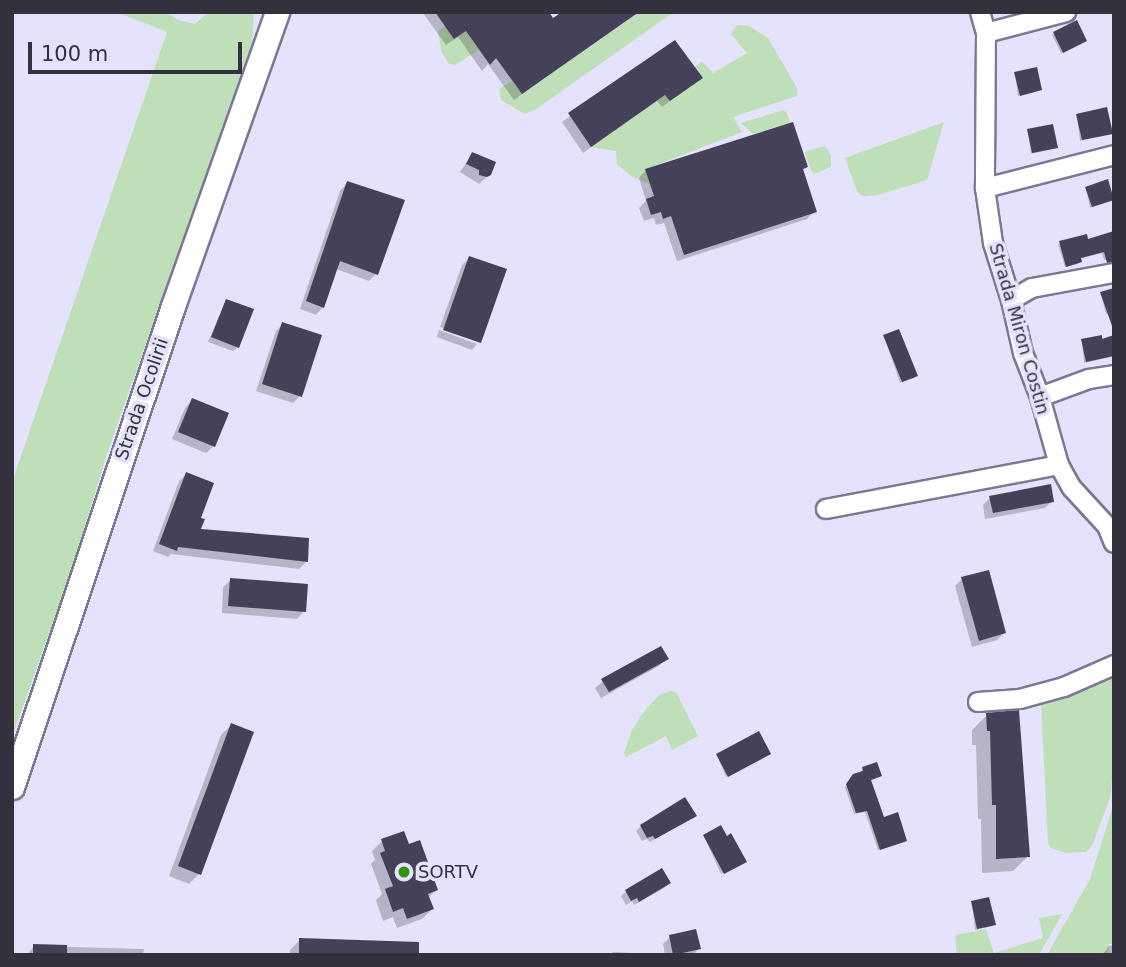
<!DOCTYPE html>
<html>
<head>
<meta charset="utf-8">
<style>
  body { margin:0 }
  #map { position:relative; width:1126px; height:967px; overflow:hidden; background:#e5e2fb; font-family:"DejaVu Sans",sans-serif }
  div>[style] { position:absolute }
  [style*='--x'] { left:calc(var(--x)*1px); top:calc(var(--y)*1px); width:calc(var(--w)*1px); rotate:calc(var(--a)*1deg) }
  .green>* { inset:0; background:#bfdfb8 }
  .shadow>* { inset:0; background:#0003 }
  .building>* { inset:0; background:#444159 }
  .roads { filter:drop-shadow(2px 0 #7b7894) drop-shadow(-2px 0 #7b7894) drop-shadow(0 2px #7b7894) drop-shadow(0 -2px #7b7894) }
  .minor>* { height:18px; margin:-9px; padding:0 9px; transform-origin:9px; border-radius:9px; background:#fff }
  .major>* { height:23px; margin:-11.5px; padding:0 11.5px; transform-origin:11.5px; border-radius:11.5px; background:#fff }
  .dots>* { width:19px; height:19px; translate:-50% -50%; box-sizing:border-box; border:4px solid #e5e2fb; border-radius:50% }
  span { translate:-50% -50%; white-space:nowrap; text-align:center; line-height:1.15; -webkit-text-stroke:7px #e5e2fb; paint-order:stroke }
  .street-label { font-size:18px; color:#32313d }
  .poi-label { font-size:18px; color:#32313d }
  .left { translate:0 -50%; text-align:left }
  .frame { position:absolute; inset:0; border:14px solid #32313d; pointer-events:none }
  .scale { position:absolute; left:28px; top:42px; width:214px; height:32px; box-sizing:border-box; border:4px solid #32313d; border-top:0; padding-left:9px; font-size:21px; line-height:24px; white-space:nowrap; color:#32313d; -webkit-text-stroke:5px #e5e2fb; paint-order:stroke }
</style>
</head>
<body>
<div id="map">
  <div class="green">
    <i style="clip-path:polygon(116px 12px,166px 12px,178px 20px,195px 24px,209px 12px,244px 12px,254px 15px,252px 42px,107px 454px,71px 572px,12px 737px,12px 482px,167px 32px)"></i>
    <i style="clip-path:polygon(493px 12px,477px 46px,479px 50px,455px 65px,449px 64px,441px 51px,438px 31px,445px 26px,455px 39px)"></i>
    <i style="clip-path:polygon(627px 12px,674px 12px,536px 109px,525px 114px,501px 100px,499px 89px,512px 81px,522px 94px,630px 19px)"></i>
    <i style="clip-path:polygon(737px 25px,749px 26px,768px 38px,797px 88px,797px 96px,733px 117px,742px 132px,646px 169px,650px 184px,631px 176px,617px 164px,616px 151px,591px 147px,665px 95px,670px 101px,703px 78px,695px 67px,702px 61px,713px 73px,747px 53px,731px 34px)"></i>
    <i style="clip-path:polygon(783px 110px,787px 113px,790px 123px,753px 134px,741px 123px)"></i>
    <i style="clip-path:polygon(944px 122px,927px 180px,878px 195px,863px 196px,857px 192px,845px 158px)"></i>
    <i style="clip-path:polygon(825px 146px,831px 155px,831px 167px,813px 174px,804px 152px)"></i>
    <i style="clip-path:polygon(1114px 671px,1114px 762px,1110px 798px,1092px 846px,1086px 852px,1065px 853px,1051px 848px,1048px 843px,1041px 702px)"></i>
    <i style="clip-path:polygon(670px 691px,676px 692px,698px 736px,672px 750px,666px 736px,626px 757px,624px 753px,632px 730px,642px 714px,659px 695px)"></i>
    <i style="clip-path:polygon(1114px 803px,1114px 944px,1109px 944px,1108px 955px,1047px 955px,1090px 879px)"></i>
    <i style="clip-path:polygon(1062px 914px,1039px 955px,957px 955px,955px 935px,986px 929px,994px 953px,1043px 938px,1039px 918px)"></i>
  </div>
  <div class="shadow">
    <i style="clip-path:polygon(547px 12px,553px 21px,628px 18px,514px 100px,488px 64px,482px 71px,458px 37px,446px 45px,423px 13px)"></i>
    <i style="clip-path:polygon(1077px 23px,1085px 41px,1061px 53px,1052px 35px)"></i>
    <i style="clip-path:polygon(674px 42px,701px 78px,662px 107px,657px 101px,583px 153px,562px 122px)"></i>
    <i style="clip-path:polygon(1015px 73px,1040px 90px,1018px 96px)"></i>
    <i style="clip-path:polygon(1077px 116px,1111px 134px,1080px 141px)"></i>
    <i style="clip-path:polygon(1028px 131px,1056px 148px,1031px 154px)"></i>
    <i style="clip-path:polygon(472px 154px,490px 174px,479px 184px,460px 172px)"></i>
    <i style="clip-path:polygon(806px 166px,802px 171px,815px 211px,807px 219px,677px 261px,664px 223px,656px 225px,654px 218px,644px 221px,639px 208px,646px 201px,639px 178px,646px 170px)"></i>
    <i style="clip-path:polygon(347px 183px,376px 274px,369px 281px,336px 269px,323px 307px,316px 315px,300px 309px,340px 191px)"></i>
    <i style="clip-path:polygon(1086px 188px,1111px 201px,1090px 208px)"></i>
    <i style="clip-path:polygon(1087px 241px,1114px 257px,1104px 260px,1102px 253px,1079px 259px,1078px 264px,1065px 267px,1058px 244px)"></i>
    <i style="clip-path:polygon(469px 258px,479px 342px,478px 344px,478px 340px,440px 327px,462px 265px)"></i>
    <i style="clip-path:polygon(1101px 294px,1114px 312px,1106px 314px)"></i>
    <i style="clip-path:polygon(226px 301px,238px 347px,233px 351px,208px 342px)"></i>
    <i style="clip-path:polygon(283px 324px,300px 396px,293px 403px,256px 391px,276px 331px)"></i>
    <i style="clip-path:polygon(439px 330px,477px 344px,472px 350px,437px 337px)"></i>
    <i style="clip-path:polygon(884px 336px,916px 376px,914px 378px,900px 383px)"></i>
    <i style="clip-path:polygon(1114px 337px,1114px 356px,1084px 363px,1082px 341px)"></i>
    <i style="clip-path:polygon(192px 400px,214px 446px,206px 453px,172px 439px,185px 408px)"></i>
    <i style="clip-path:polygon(187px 474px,199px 531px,306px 562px,299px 569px,171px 554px,168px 557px,153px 551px,179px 481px)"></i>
    <i style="clip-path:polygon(990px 498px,1052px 501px,1045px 508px,985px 519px,983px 505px)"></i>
    <i style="clip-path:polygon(962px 579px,1004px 633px,997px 640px,972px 647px,955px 586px)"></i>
    <i style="clip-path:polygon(231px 580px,304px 611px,297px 619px,222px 613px,223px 587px)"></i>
    <i style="clip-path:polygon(666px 659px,659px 666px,601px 698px,595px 688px,603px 681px)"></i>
    <i style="clip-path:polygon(987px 715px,1028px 856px,1013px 871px,982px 873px,981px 819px,978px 819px,976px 745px,972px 745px,972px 730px)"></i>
    <i style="clip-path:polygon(231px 725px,199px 874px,189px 884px,169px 876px,221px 735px)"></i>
    <i style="clip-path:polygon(717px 755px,767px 755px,726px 777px)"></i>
    <i style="clip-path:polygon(863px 769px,880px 776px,870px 781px,883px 819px,904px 842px,878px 850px,865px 812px,854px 814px,845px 787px)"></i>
    <i style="clip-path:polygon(695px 816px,650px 842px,647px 839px,642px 841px,636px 831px,641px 826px)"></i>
    <i style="clip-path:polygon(704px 836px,743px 863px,721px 874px)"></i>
    <i style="clip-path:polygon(382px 841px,408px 846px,436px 890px,428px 898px,432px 909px,422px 919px,397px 928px,393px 917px,383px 921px,376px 900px,382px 894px,371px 864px,375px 860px,372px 851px)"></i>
    <i style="clip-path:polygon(661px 870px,669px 883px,664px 888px,634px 905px,632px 901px,626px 905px,621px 896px,626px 892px)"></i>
    <i style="clip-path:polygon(972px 903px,994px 924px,992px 926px,975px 930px)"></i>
    <i style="clip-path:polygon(670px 937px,699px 949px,692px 955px,665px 955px,663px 944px)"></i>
    <i style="clip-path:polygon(300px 940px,417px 955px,290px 955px,290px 950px)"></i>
    <i style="clip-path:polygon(1114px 945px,1114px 955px,1102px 955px,1109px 946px)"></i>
    <i style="clip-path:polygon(34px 946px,144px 949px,143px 955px,27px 955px)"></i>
    <i style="clip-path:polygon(613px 952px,634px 953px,634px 955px,610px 955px)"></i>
  </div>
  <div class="building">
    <i style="clip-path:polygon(435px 12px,549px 12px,553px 18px,562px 12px,639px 12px,522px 94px,496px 58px,490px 65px,466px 31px,454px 39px)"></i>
    <i style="clip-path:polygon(1077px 20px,1087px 41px,1063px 53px,1053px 32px)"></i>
    <i style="clip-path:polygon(675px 40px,703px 78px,670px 101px,665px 95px,591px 147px,568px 113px)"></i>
    <i style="clip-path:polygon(1037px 67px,1042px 90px,1020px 96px,1014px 72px)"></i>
    <i style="clip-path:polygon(1107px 107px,1113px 134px,1082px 140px,1076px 114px)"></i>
    <i style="clip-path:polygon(793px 122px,808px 167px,803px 169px,817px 212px,684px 255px,671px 216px,663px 219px,661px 212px,651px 215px,646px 199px,654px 196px,645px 169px)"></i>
    <i style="clip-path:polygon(1053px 124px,1058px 148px,1032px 153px,1027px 129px)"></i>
    <i style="clip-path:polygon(472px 152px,496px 162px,491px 175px,487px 177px,479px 175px,479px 170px,466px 164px)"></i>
    <i style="clip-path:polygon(1108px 179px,1114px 200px,1092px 207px,1085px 187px)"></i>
    <i style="clip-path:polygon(347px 181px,405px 200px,378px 275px,340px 261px,324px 308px,306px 301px)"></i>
    <i style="clip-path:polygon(1114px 231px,1114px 262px,1107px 263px,1104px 252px,1081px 258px,1082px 262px,1066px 267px,1059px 241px,1087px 234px,1088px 239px)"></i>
    <i style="clip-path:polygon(469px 256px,507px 269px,481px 343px,443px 330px)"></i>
    <i style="clip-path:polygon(1114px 288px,1114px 325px,1112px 326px,1100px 292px)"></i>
    <i style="clip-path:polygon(226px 299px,254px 309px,239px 348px,211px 337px)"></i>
    <i style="clip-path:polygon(282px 322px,322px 335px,302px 397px,262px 384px)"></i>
    <i style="clip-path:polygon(899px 329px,918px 376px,902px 382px,883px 335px)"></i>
    <i style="clip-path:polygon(1102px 335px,1102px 339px,1114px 335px,1114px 356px,1086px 362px,1081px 339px)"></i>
    <i style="clip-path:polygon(192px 398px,229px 413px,215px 447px,178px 432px)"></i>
    <i style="clip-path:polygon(186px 472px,214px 483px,201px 518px,205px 519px,201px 529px,309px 538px,308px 562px,178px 547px,177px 551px,159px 544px)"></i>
    <i style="clip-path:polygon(1051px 484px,1054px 502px,993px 513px,989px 496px)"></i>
    <i style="clip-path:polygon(989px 570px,1006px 633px,979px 641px,961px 577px)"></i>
    <i style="clip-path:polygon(230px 578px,308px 584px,306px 612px,228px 606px)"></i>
    <i style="clip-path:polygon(661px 646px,669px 659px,609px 692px,601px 679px)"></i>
    <i style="clip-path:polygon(1019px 710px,1030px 857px,996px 859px,996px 805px,992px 805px,990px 731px,987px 731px,986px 713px)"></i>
    <i style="clip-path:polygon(231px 723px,254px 732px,201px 875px,178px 866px)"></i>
    <i style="clip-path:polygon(759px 731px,771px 754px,728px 777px,716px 754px)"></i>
    <i style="clip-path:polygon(877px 762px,882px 776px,871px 780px,884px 817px,898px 812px,907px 841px,880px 850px,867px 811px,856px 813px,846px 784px,853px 774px,863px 771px,862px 767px)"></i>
    <i style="clip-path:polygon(685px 797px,697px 816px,655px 839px,653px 836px,647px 838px,640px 825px)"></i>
    <i style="clip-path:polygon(721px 825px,727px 836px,731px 833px,747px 862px,724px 874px,703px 835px)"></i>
    <i style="clip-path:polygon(404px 831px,409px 844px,420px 840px,438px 890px,428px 894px,434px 909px,407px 919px,403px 908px,393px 912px,385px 889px,393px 886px,380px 853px,385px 851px,381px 839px)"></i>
    <i style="clip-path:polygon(662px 868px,671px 883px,639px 902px,637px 898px,631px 901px,625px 890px)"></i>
    <i style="clip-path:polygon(989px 897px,996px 925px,977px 929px,971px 901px)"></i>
    <i style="clip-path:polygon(696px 929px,701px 949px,673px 955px,669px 935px)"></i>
    <i style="clip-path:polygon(299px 938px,419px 942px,419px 955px,299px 955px)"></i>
    <i style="clip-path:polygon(33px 944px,67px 945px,67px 955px,33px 955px)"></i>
  </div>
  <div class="roads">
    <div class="minor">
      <i style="--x:980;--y:12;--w:22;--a:74"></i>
      <i style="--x:986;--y:33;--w:155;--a:90.4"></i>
      <i style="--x:985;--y:188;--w:56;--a:81.7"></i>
      <i style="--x:993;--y:243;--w:60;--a:72.5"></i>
      <i style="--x:1011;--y:300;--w:54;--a:77.2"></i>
      <i style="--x:1023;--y:353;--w:47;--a:68.9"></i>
      <i style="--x:1040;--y:397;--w:71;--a:74.4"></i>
      <i style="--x:1059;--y:465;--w:26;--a:61"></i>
      <i style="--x:1072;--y:488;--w:52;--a:47.4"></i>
      <i style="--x:1107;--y:526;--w:18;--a:68"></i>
      <i style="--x:986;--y:33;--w:83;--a:-14.7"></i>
      <i style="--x:985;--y:188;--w:133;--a:-14.3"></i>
      <i style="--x:1011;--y:300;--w:24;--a:-30"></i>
      <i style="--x:1032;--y:288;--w:83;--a:-10.4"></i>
      <i style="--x:1040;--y:397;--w:52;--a:-20.2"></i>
      <i style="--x:1089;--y:379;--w:25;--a:-9"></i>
      <i style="--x:826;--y:509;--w:237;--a:-10.7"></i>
      <i style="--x:978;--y:702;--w:42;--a:-4.1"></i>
      <i style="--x:1020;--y:699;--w:46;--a:-15.3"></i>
      <i style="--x:1064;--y:687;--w:55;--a:-23.7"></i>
    </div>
    <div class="major">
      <i style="--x:12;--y:787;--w:507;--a:-71.49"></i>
      <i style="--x:173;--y:306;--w:312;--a:-70.5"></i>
    </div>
  </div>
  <div class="dots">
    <i style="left:404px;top:872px;background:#319210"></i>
  </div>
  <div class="street-label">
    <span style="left:1019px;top:329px;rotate:74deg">Strada Miron Costin</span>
    <span style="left:142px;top:399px;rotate:-71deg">Strada Ocolirii</span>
  </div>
  <div class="poi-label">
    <span class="left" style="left:418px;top:872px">SORTV</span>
  </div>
  <div class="frame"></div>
  <div class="scale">100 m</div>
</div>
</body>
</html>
